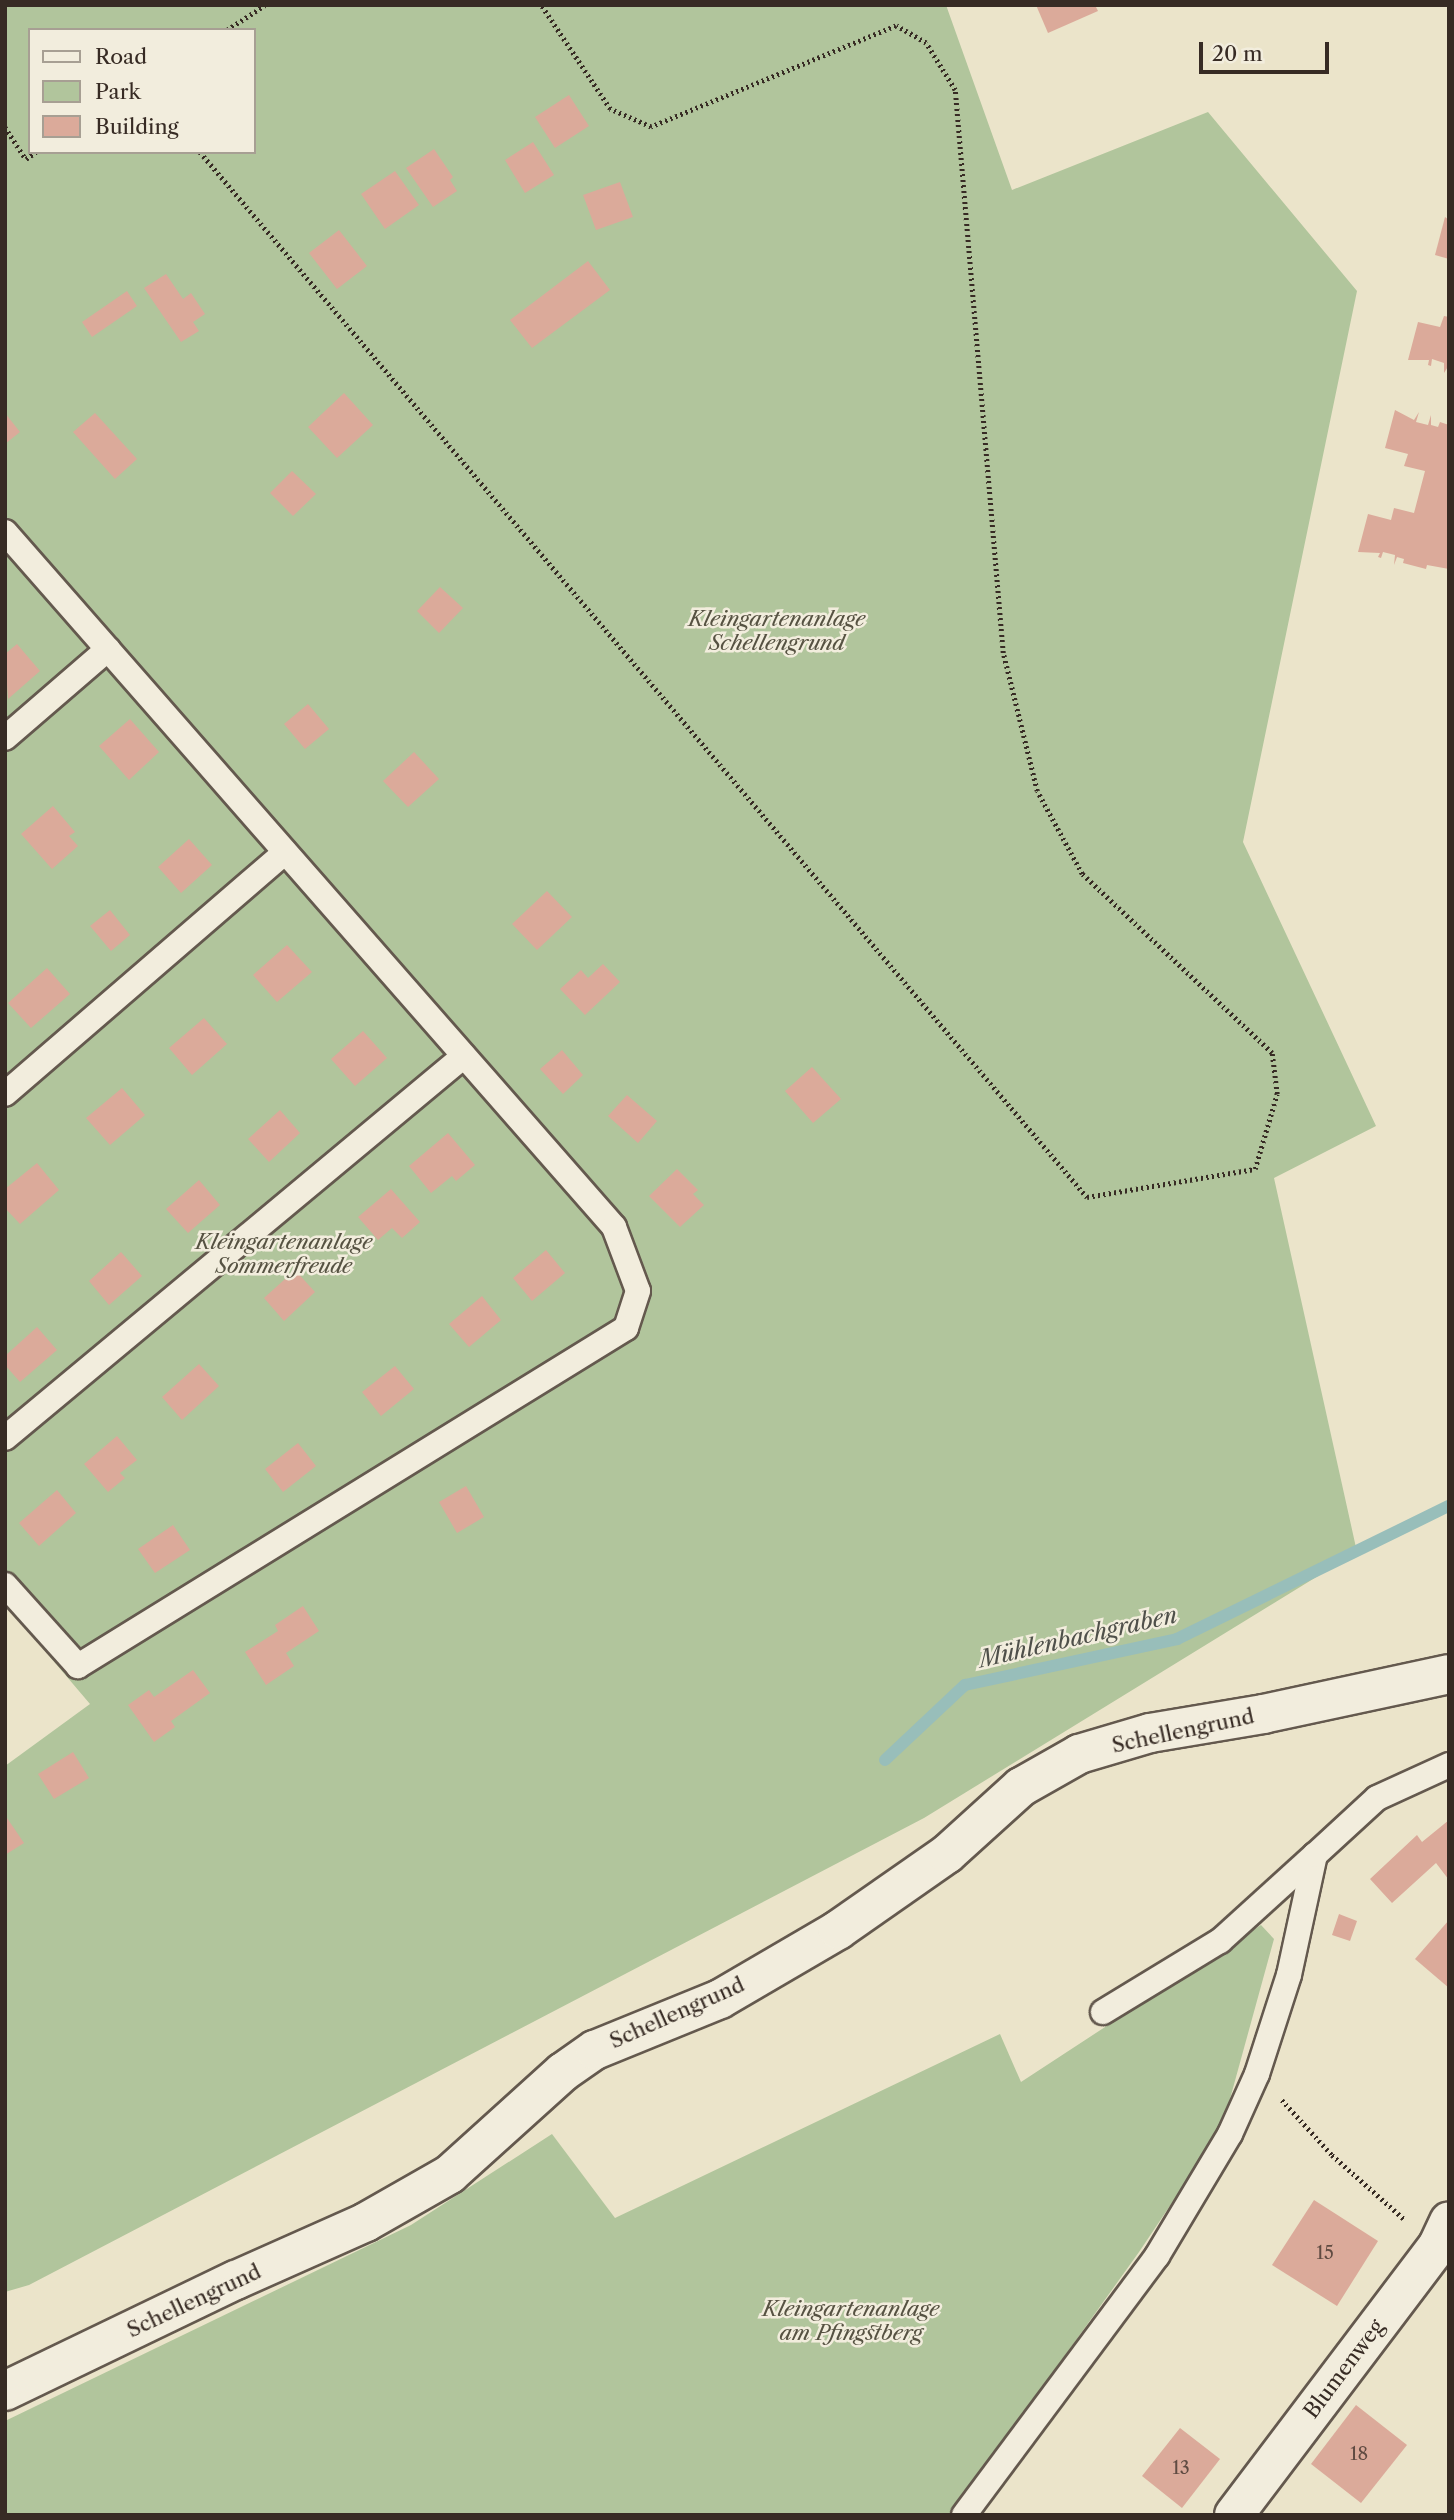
<!DOCTYPE html>
<html>
<head>
<meta charset="utf-8">
<style>
  body { margin:0 }
  #map { position:relative; width:1454px; height:2520px; overflow:hidden; background:#ebe4ca; font-family:"Libre Caslon Text",serif }
  div>[style] { position:absolute }
  [style*='--x'] { left:calc(var(--x)*1px); top:calc(var(--y)*1px); width:calc(var(--w)*1px); rotate:calc(var(--a)*1deg) }
  .green>* { inset:0; background:#b1c59c }
  .stream>* { height:12px; margin:-6px; padding:0 6px; transform-origin:6px; border-radius:6px; background:#98beba }
  .building>* { inset:0; background:#dbaa9a }
  .path>* { height:4.5px; margin-top:-2.25px; transform-origin:0; background:repeating-linear-gradient(90deg,#372b24 0 2px,transparent 0 5.5px) }
  .roads { filter:drop-shadow(2px 0 #64594e) drop-shadow(-2px 0 #64594e) drop-shadow(0 2px #64594e) drop-shadow(0 -2px #64594e) }
  .service>* { height:24px; margin:-12px; padding:0 12px; transform-origin:12px; border-radius:12px; background:#f2eddd }
  .minor>* { height:38px; margin:-19px; padding:0 19px; transform-origin:19px; border-radius:19px; background:#f2eddd }
  span { translate:-50% -50%; white-space:nowrap; text-align:center; line-height:1.15; -webkit-text-stroke:5px #f2eddd; paint-order:stroke }
  .number-label { font-size:18px; color:#604b42 }
  .number-label span { -webkit-text-stroke-width:0 }
  .park-label { font-size:21px; color:#565242; font-style:italic }
  .street-label { font-size:21px; color:#372b24 }
  .water-label { font-size:23px; color:#4f504a; font-style:italic }
  .frame { position:absolute; inset:0; border:7px solid #372b24; pointer-events:none }
  .legend { position:absolute; left:28px; top:28px; width:228px; height:126px; box-sizing:border-box; background:#f2eddd; border:2px solid #a79f93; margin:0; padding:9px 12px; list-style:none; font-size:21px; color:#372b24 }
  .legend li { display:flex; align-items:center; gap:14px; height:35px }
  .legend b { width:35px; border:2px solid #a79f93 }
  .scale { position:absolute; left:1199px; top:42px; width:130px; height:32px; box-sizing:border-box; border:4px solid #372b24; border-top:0; padding-left:9px; font-size:21px; line-height:24px; white-space:nowrap; color:#372b24; -webkit-text-stroke:5px #f2eddd; paint-order:stroke }
</style>
</head>
<body>
<div id="map">
  <div class="green">
    <i style="clip-path:polygon(evenodd,5px 5px,946px 5px,1012px 190px,1208px 112px,1357px 291px,1243px 842px,1376px 1126px,1274px 1178px,1357px 1552px,924px 1818px,29px 2285px,5px 2292px,5px 1766px,90px 1704px,5px 1604px,5px 5px,30px 30px,254px 30px,254px 152px,30px 152px,30px 30px)"></i>
    <i style="clip-path:polygon(1261px 1925px,1274px 1939px,1222px 2128px,1139px 2252px,951px 2515px,5px 2515px,5px 2421px,411px 2225px,552px 2134px,615px 2218px,1000px 2034px,1021px 2082px)"></i>
  </div>
  <div class="stream">
    <i style="--x:885;--y:1760;--w:110;--a:-43.2"></i>
    <i style="--x:965;--y:1685;--w:217;--a:-12.2"></i>
    <i style="--x:1177;--y:1639;--w:303;--a:-26.1"></i>
  </div>
  <div class="building">
    <i style="clip-path:polygon(1036px 5px,1095px 5px,1098px 11px,1048px 33px)"></i>
    <i style="clip-path:polygon(569px 95px,589px 126px,555px 148px,535px 117px)"></i>
    <i style="clip-path:polygon(533px 142px,554px 175px,525px 193px,505px 160px)"></i>
    <i style="clip-path:polygon(434px 149px,453px 177px,450px 180px,457px 191px,433px 207px,406px 168px)"></i>
    <i style="clip-path:polygon(395px 171px,419px 205px,385px 229px,361px 194px)"></i>
    <i style="clip-path:polygon(620px 182px,633px 217px,596px 230px,583px 195px)"></i>
    <i style="clip-path:polygon(1445px 217px,1449px 220px,1449px 259px,1435px 255px)"></i>
    <i style="clip-path:polygon(339px 230px,367px 266px,337px 289px,309px 253px)"></i>
    <i style="clip-path:polygon(588px 261px,610px 290px,532px 348px,510px 320px)"></i>
    <i style="clip-path:polygon(166px 274px,183px 299px,191px 293px,205px 314px,193px 322px,199px 331px,181px 342px,144px 288px)"></i>
    <i style="clip-path:polygon(127px 291px,137px 306px,92px 337px,82px 322px)"></i>
    <i style="clip-path:polygon(1444px 316px,1449px 317px,1449px 365px,1444px 373px,1444px 363px,1432px 359px,1431px 366px,1428px 365px,1429px 360px,1408px 360px,1418px 322px,1440px 327px)"></i>
    <i style="clip-path:polygon(344px 393px,373px 425px,337px 458px,308px 427px)"></i>
    <i style="clip-path:polygon(1395px 410px,1414px 420px,1419px 412px,1416px 422px,1428px 425px,1431px 415px,1431px 425px,1438px 427px,1440px 422px,1449px 425px,1449px 569px,1427px 565px,1426px 569px,1403px 563px,1404px 559px,1397px 557px,1394px 565px,1395px 555px,1383px 552px,1381px 558px,1378px 557px,1380px 553px,1358px 552px,1368px 514px,1391px 520px,1394px 508px,1414px 513px,1425px 471px,1404px 466px,1408px 454px,1385px 448px)"></i>
    <i style="clip-path:polygon(5px 413px,20px 432px,5px 444px)"></i>
    <i style="clip-path:polygon(95px 413px,137px 459px,115px 479px,73px 432px)"></i>
    <i style="clip-path:polygon(292px 471px,316px 494px,293px 516px,270px 493px)"></i>
    <i style="clip-path:polygon(440px 587px,463px 608px,439px 633px,417px 611px)"></i>
    <i style="clip-path:polygon(17px 644px,40px 671px,8px 699px,5px 654px)"></i>
    <i style="clip-path:polygon(308px 704px,329px 729px,305px 749px,284px 724px)"></i>
    <i style="clip-path:polygon(130px 719px,159px 752px,129px 780px,99px 746px)"></i>
    <i style="clip-path:polygon(414px 752px,439px 779px,408px 807px,383px 781px)"></i>
    <i style="clip-path:polygon(53px 806px,75px 832px,69px 836px,78px 846px,52px 869px,21px 834px)"></i>
    <i style="clip-path:polygon(189px 839px,212px 865px,181px 893px,158px 867px)"></i>
    <i style="clip-path:polygon(547px 891px,572px 917px,537px 950px,512px 924px)"></i>
    <i style="clip-path:polygon(110px 910px,130px 935px,111px 951px,90px 926px)"></i>
    <i style="clip-path:polygon(287px 945px,312px 972px,277px 1002px,253px 975px)"></i>
    <i style="clip-path:polygon(603px 964px,620px 982px,585px 1015px,560px 989px,581px 970px,588px 978px)"></i>
    <i style="clip-path:polygon(47px 968px,70px 994px,31px 1028px,8px 1003px)"></i>
    <i style="clip-path:polygon(204px 1018px,227px 1044px,192px 1075px,169px 1048px)"></i>
    <i style="clip-path:polygon(363px 1031px,387px 1058px,355px 1086px,331px 1059px)"></i>
    <i style="clip-path:polygon(562px 1050px,583px 1075px,563px 1094px,540px 1069px)"></i>
    <i style="clip-path:polygon(812px 1067px,841px 1099px,813px 1123px,785px 1091px)"></i>
    <i style="clip-path:polygon(122px 1088px,145px 1115px,110px 1145px,86px 1118px)"></i>
    <i style="clip-path:polygon(627px 1095px,657px 1121px,638px 1143px,608px 1116px)"></i>
    <i style="clip-path:polygon(280px 1110px,300px 1133px,269px 1162px,248px 1139px)"></i>
    <i style="clip-path:polygon(448px 1133px,475px 1165px,456px 1181px,452px 1176px,431px 1193px,409px 1166px)"></i>
    <i style="clip-path:polygon(37px 1163px,59px 1190px,20px 1224px,5px 1208px,5px 1189px)"></i>
    <i style="clip-path:polygon(677px 1169px,698px 1190px,693px 1194px,704px 1205px,680px 1227px,649px 1196px)"></i>
    <i style="clip-path:polygon(199px 1180px,220px 1205px,188px 1233px,166px 1209px)"></i>
    <i style="clip-path:polygon(391px 1189px,420px 1222px,402px 1238px,392px 1228px,378px 1240px,358px 1217px)"></i>
    <i style="clip-path:polygon(546px 1250px,565px 1273px,532px 1301px,513px 1278px)"></i>
    <i style="clip-path:polygon(121px 1252px,142px 1276px,109px 1305px,89px 1281px)"></i>
    <i style="clip-path:polygon(295px 1270px,315px 1292px,284px 1321px,264px 1298px)"></i>
    <i style="clip-path:polygon(482px 1296px,501px 1320px,469px 1347px,449px 1324px)"></i>
    <i style="clip-path:polygon(37px 1327px,57px 1350px,20px 1382px,5px 1365px,5px 1356px)"></i>
    <i style="clip-path:polygon(199px 1364px,219px 1386px,182px 1420px,162px 1397px)"></i>
    <i style="clip-path:polygon(395px 1366px,414px 1389px,381px 1416px,362px 1392px)"></i>
    <i style="clip-path:polygon(117px 1436px,137px 1460px,120px 1473px,125px 1478px,108px 1492px,84px 1464px)"></i>
    <i style="clip-path:polygon(298px 1443px,316px 1466px,283px 1492px,265px 1469px)"></i>
    <i style="clip-path:polygon(466px 1486px,484px 1517px,457px 1533px,439px 1502px)"></i>
    <i style="clip-path:polygon(57px 1490px,76px 1513px,39px 1546px,19px 1523px)"></i>
    <i style="clip-path:polygon(173px 1525px,190px 1550px,155px 1573px,138px 1549px)"></i>
    <i style="clip-path:polygon(303px 1606px,319px 1631px,286px 1653px,294px 1666px,266px 1685px,245px 1652px,278px 1631px,275px 1625px)"></i>
    <i style="clip-path:polygon(193px 1670px,210px 1693px,171px 1721px,175px 1727px,154px 1742px,128px 1705px,149px 1690px,154px 1697px)"></i>
    <i style="clip-path:polygon(73px 1752px,89px 1778px,54px 1799px,38px 1774px)"></i>
    <i style="clip-path:polygon(7px 1818px,24px 1843px,5px 1855px,5px 1819px)"></i>
    <i style="clip-path:polygon(1449px 1820px,1449px 1880px,1436px 1863px,1392px 1903px,1370px 1879px,1417px 1835px,1422px 1842px)"></i>
    <i style="clip-path:polygon(1339px 1914px,1357px 1921px,1350px 1941px,1332px 1935px)"></i>
    <i style="clip-path:polygon(1449px 1920px,1449px 1988px,1415px 1959px)"></i>
    <i style="clip-path:polygon(1314px 2200px,1378px 2241px,1337px 2306px,1272px 2265px)"></i>
    <i style="clip-path:polygon(1356px 2405px,1407px 2445px,1361px 2503px,1311px 2464px)"></i>
    <i style="clip-path:polygon(1180px 2428px,1220px 2459px,1182px 2508px,1142px 2476px)"></i>
  </div>
  <div class="path">
    <i style="--x:227;--y:30;--w:45;--a:-33.3"></i>
    <i style="--x:5;--y:127;--w:38;--a:57"></i>
    <i style="--x:26;--y:159;--w:12;--a:-35"></i>
    <i style="--x:200;--y:152;--w:1371;--a:49.68"></i>
    <i style="--x:1087;--y:1197;--w:170;--a:-9.5"></i>
    <i style="--x:1255;--y:1169;--w:78;--a:-73.7"></i>
    <i style="--x:1277;--y:1094;--w:41;--a:-97"></i>
    <i style="--x:1272;--y:1053;--w:261;--a:-136.7"></i>
    <i style="--x:1082;--y:874;--w:94;--a:-118.5"></i>
    <i style="--x:1037;--y:791;--w:142;--a:-103.8"></i>
    <i style="--x:1003;--y:653;--w:565;--a:-94.87"></i>
    <i style="--x:955;--y:90;--w:55;--a:-121.7"></i>
    <i style="--x:926;--y:43;--w:34;--a:-150"></i>
    <i style="--x:896;--y:26;--w:265;--a:157.6"></i>
    <i style="--x:651;--y:127;--w:45;--a:-156.3"></i>
    <i style="--x:610;--y:109;--w:125;--a:-123.6"></i>
    <i style="--x:1282;--y:2100;--w:74;--a:47.7"></i>
    <i style="--x:1332;--y:2155;--w:96;--a:41.6"></i>
  </div>
  <div class="roads">
    <div class="service">
      <i style="--x:5;--y:532;--w:924;--a:48.77"></i>
      <i style="--x:614;--y:1227;--w:68;--a:69.4"></i>
      <i style="--x:638;--y:1291;--w:39;--a:108"></i>
      <i style="--x:626;--y:1328;--w:644;--a:148.33"></i>
      <i style="--x:78;--y:1666;--w:109;--a:-132"></i>
      <i style="--x:5;--y:738;--w:136;--a:-40.8"></i>
      <i style="--x:5;--y:1094;--w:370;--a:-40.8"></i>
      <i style="--x:5;--y:1438;--w:597;--a:-39.77"></i>
      <i style="--x:1103;--y:2012;--w:137;--a:-31.3"></i>
      <i style="--x:1220;--y:1941;--w:128;--a:-42.2"></i>
      <i style="--x:964;--y:2515;--w:323;--a:-53.3"></i>
      <i style="--x:1157;--y:2256;--w:142;--a:-59.1"></i>
      <i style="--x:1230;--y:2134;--w:66;--a:-65.8"></i>
      <i style="--x:1257;--y:2074;--w:104;--a:-72.1"></i>
      <i style="--x:1289;--y:1975;--w:123;--a:-77.8"></i>
      <i style="--x:1315;--y:1855;--w:84;--a:-42.6"></i>
      <i style="--x:1377;--y:1798;--w:79;--a:-24.6"></i>
    </div>
    <div class="minor">
      <i style="--x:5;--y:2391;--w:256;--a:-25.7"></i>
      <i style="--x:236;--y:2280;--w:142;--a:-24"></i>
      <i style="--x:366;--y:2222;--w:97;--a:-29.7"></i>
      <i style="--x:450;--y:2174;--w:152;--a:-42.1"></i>
      <i style="--x:563;--y:2072;--w:39;--a:-35"></i>
      <i style="--x:595;--y:2050;--w:135;--a:-22.2"></i>
      <i style="--x:720;--y:1999;--w:137;--a:-30.3"></i>
      <i style="--x:838;--y:1930;--w:133;--a:-34.9"></i>
      <i style="--x:947;--y:1854;--w:100;--a:-42.2"></i>
      <i style="--x:1021;--y:1787;--w:67;--a:-29.6"></i>
      <i style="--x:1079;--y:1754;--w:74;--a:-16.5"></i>
      <i style="--x:1150;--y:1733;--w:115;--a:-9.5"></i>
      <i style="--x:1263;--y:1714;--w:190;--a:-12.1"></i>
      <i style="--x:1234;--y:2515;--w:338;--a:-52.9"></i>
      <i style="--x:1438;--y:2245;--w:26;--a:-65"></i>
    </div>
  </div>
  <div class="number-label">
    <span style="left:1325px;top:2253px">15</span>
    <span style="left:1359px;top:2454px">18</span>
    <span style="left:1181px;top:2468px">13</span>
  </div>
  <div class="park-label">
    <span style="left:777px;top:631px">Kleingartenanlage<br>Schellengrund</span>
    <span style="left:284px;top:1254px">Kleingartenanlage<br>Sommerfreude</span>
    <span style="left:851px;top:2321px">Kleingartenanlage<br>am Pfingstberg</span>
  </div>
  <div class="street-label">
    <span style="left:1183px;top:1731px;rotate:-12deg">Schellengrund</span>
    <span style="left:677px;top:2013px;rotate:-24deg">Schellengrund</span>
    <span style="left:194px;top:2301px;rotate:-25deg">Schellengrund</span>
    <span style="left:1344px;top:2369px;rotate:-53deg">Blumenweg</span>
  </div>
  <div class="water-label">
    <span style="left:1078px;top:1637px;rotate:-13deg">Mühlenbachgraben</span>
  </div>
  <div class="frame"></div>
  <ul class="legend">
  <li><b style="height:9px;background:#f2eddd"></b>Road</li>
  <li><b style="height:19px;background:#b1c59c"></b>Park</li>
  <li><b style="height:19px;background:#dbaa9a"></b>Building</li>
  </ul>
  <div class="scale">20 m</div>
</div>
</body>
</html>
